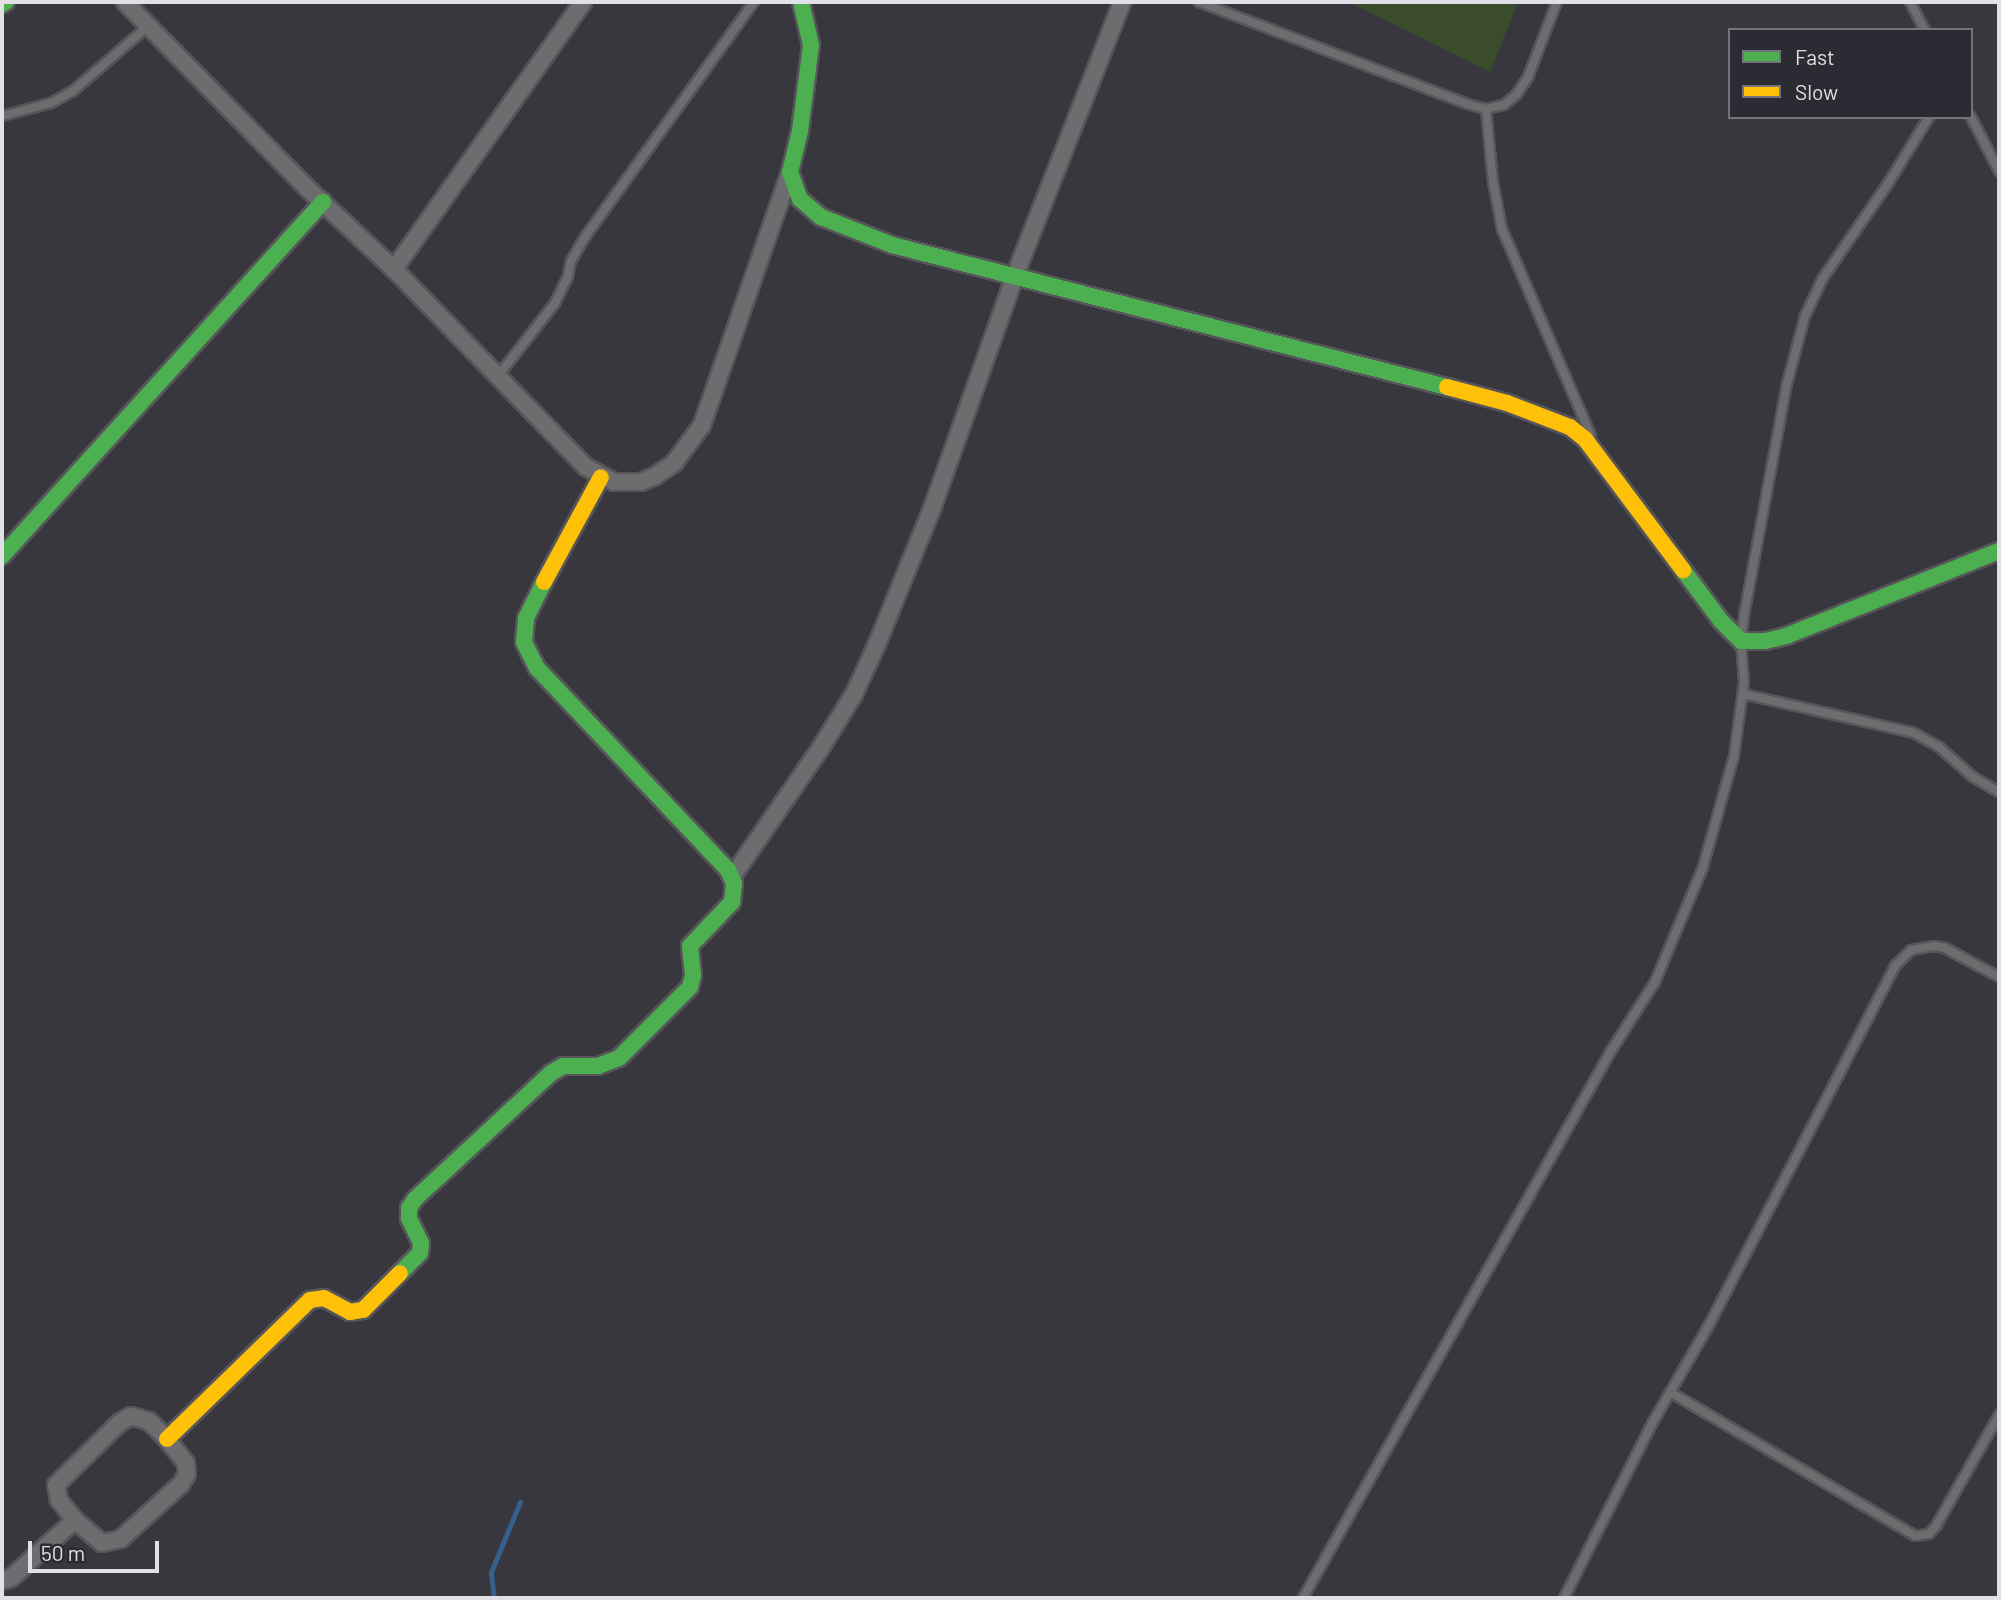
<!DOCTYPE html>
<html>
<head>
<meta charset="utf-8">
<style>
  body { margin:0 }
  #map { position:relative; width:2001px; height:1600px; overflow:hidden; background:#37373d; font-family:Barlow,sans-serif }
  div>[style] { position:absolute }
  [style*='--x'] { left:calc(var(--x)*1px); top:calc(var(--y)*1px); width:calc(var(--w)*1px); rotate:calc(var(--a)*1deg) }
  .green>* { inset:0; background:#3a4c29 }
  .stream>* { height:5px; margin:-2.5px; padding:0 2.5px; transform-origin:2.5px; border-radius:2.5px; background:#34608d }
  .roads { filter:drop-shadow(2px 0 #56565a) drop-shadow(-2px 0 #56565a) drop-shadow(0 2px #56565a) drop-shadow(0 -2px #56565a) }
  .lane>* { height:8px; margin:-4px; padding:0 4px; transform-origin:4px; border-radius:4px; background:#6d6d70 }
  .street>* { height:16px; margin:-8px; padding:0 8px; transform-origin:8px; border-radius:8px; background:#6d6d70 }
  .fast>* { height:16px; margin:-8px; padding:0 8px; transform-origin:8px; border-radius:8px; background:#4caf50 }
  .slow>* { height:16px; margin:-8px; padding:0 8px; transform-origin:8px; border-radius:8px; background:#ffc107 }
  span { translate:-50% -50%; white-space:nowrap; text-align:center; line-height:1.15; -webkit-text-stroke:5px #2b2b34; paint-order:stroke }
  .frame { position:absolute; inset:0; border:4px solid #e0e0e6; pointer-events:none }
  .legend { position:absolute; left:1728px; top:28px; width:245px; height:91px; box-sizing:border-box; background:#2b2b34; border:2px solid #73737b; margin:0; padding:9px 12px; list-style:none; font-size:21px; color:#e0e0e6 }
  .legend li { display:flex; align-items:center; gap:14px; height:35px }
  .legend b { width:35px; border:2px solid #73737b }
  .scale { position:absolute; left:28px; top:1541px; width:131px; height:32px; box-sizing:border-box; border:4px solid #e0e0e6; border-top:0; padding-left:9px; font-size:21px; line-height:24px; white-space:nowrap; color:#e0e0e6; -webkit-text-stroke:5px #2b2b34; paint-order:stroke }
</style>
</head>
<body>
<div id="map">
  <div class="green">
    <i style="clip-path:polygon(1349px 2px,1518px 2px,1490px 72px)"></i>
  </div>
  <div class="stream">
    <i style="--x:494;--y:1598;--w:26;--a:-97"></i>
    <i style="--x:491;--y:1572;--w:76;--a:-67.5"></i>
  </div>
  <div class="roads">
    <div class="lane">
      <i style="--x:1199;--y:2;--w:287;--a:20.8"></i>
      <i style="--x:1467;--y:104;--w:20;--a:15"></i>
      <i style="--x:1486;--y:109;--w:18;--a:-13"></i>
      <i style="--x:1504;--y:105;--w:16;--a:-40"></i>
      <i style="--x:1516;--y:95;--w:22;--a:-56"></i>
      <i style="--x:1528;--y:77;--w:80;--a:-68.9"></i>
      <i style="--x:1910;--y:2;--w:32;--a:62"></i>
      <i style="--x:1486;--y:109;--w:73;--a:84.5"></i>
      <i style="--x:1493;--y:182;--w:48;--a:79.2"></i>
      <i style="--x:1502;--y:229;--w:225;--a:66.7"></i>
      <i style="--x:2;--y:116;--w:51;--a:-14.9"></i>
      <i style="--x:51;--y:103;--w:25;--a:-29"></i>
      <i style="--x:73;--y:91;--w:99;--a:-40.9"></i>
      <i style="--x:1971;--y:117;--w:61;--a:62.6"></i>
      <i style="--x:498;--y:376;--w:93;--a:-52"></i>
      <i style="--x:555;--y:303;--w:30;--a:-64"></i>
      <i style="--x:568;--y:276;--w:15;--a:-79"></i>
      <i style="--x:571;--y:261;--w:28;--a:-60"></i>
      <i style="--x:585;--y:237;--w:289;--a:-54.3"></i>
      <i style="--x:1743;--y:694;--w:175;--a:12.8"></i>
      <i style="--x:1914;--y:733;--w:29;--a:29"></i>
      <i style="--x:1939;--y:747;--w:45;--a:41.4"></i>
      <i style="--x:1973;--y:777;--w:30;--a:30"></i>
      <i style="--x:1670;--y:1392;--w:284;--a:30.4"></i>
      <i style="--x:1915;--y:1536;--w:14;--a:-8"></i>
      <i style="--x:1929;--y:1534;--w:11;--a:-49"></i>
      <i style="--x:1936;--y:1526;--w:128;--a:-60.4"></i>
      <i style="--x:1303;--y:1598;--w:628;--a:-60.62"></i>
      <i style="--x:1611;--y:1051;--w:82;--a:-57.5"></i>
      <i style="--x:1655;--y:982;--w:125;--a:-67.3"></i>
      <i style="--x:1703;--y:867;--w:115;--a:-74.4"></i>
      <i style="--x:1734;--y:756;--w:75;--a:-82.3"></i>
      <i style="--x:1744;--y:682;--w:41;--a:-94.2"></i>
      <i style="--x:1741;--y:641;--w:31;--a:-83"></i>
      <i style="--x:1745;--y:610;--w:230;--a:-79.5"></i>
      <i style="--x:1787;--y:384;--w:70;--a:-75.2"></i>
      <i style="--x:1805;--y:316;--w:42;--a:-64.7"></i>
      <i style="--x:1823;--y:278;--w:116;--a:-55.5"></i>
      <i style="--x:1889;--y:182;--w:76;--a:-58.4"></i>
      <i style="--x:1564;--y:1598;--w:197;--a:-63.2"></i>
      <i style="--x:1653;--y:1422;--w:112;--a:-60"></i>
      <i style="--x:1709;--y:1325;--w:406;--a:-62.6"></i>
      <i style="--x:1896;--y:965;--w:21;--a:-45"></i>
      <i style="--x:1911;--y:950;--w:23;--a:-10"></i>
      <i style="--x:1934;--y:946;--w:11;--a:10"></i>
      <i style="--x:1945;--y:948;--w:61;--a:28.2"></i>
    </div>
    <div class="street">
      <i style="--x:125;--y:2;--w:259;--a:45.6"></i>
      <i style="--x:306;--y:187;--w:120;--a:43"></i>
      <i style="--x:394;--y:269;--w:276;--a:45.9"></i>
      <i style="--x:586;--y:467;--w:32;--a:28"></i>
      <i style="--x:614;--y:482;--w:27;--a:0"></i>
      <i style="--x:641;--y:482;--w:15;--a:-23"></i>
      <i style="--x:655;--y:476;--w:23;--a:-34"></i>
      <i style="--x:674;--y:463;--w:47;--a:-53.6"></i>
      <i style="--x:702;--y:425;--w:268;--a:-70.8"></i>
      <i style="--x:394;--y:269;--w:327;--a:-54.7"></i>
      <i style="--x:732;--y:877;--w:155;--a:-55.5"></i>
      <i style="--x:820;--y:749;--w:65;--a:-58.3"></i>
      <i style="--x:854;--y:694;--w:55;--a:-65.3"></i>
      <i style="--x:877;--y:644;--w:149;--a:-67.9"></i>
      <i style="--x:933;--y:506;--w:242;--a:-70.4"></i>
      <i style="--x:1014;--y:278;--w:296;--a:-68.6"></i>
      <i style="--x:131;--y:1416;--w:19;--a:16"></i>
      <i style="--x:149;--y:1421;--w:25;--a:45"></i>
      <i style="--x:167;--y:1439;--w:31;--a:52"></i>
      <i style="--x:186;--y:1463;--w:11;--a:85"></i>
      <i style="--x:187;--y:1474;--w:12;--a:121"></i>
      <i style="--x:181;--y:1484;--w:81;--a:137.5"></i>
      <i style="--x:121;--y:1539;--w:19;--a:168"></i>
      <i style="--x:102;--y:1543;--w:35;--a:-140"></i>
      <i style="--x:75;--y:1520;--w:26;--a:-129"></i>
      <i style="--x:59;--y:1500;--w:15;--a:-101"></i>
      <i style="--x:56;--y:1485;--w:88;--a:-44.5"></i>
      <i style="--x:119;--y:1423;--w:14;--a:-30"></i>
      <i style="--x:2;--y:1581;--w:9;--a:-18"></i>
      <i style="--x:11;--y:1578;--w:86;--a:-42.2"></i>
    </div>
    <div class="fast">
      <i style="--x:801;--y:2;--w:44;--a:76.9"></i>
      <i style="--x:811;--y:45;--w:87;--a:97.3"></i>
      <i style="--x:800;--y:131;--w:42;--a:103.7"></i>
      <i style="--x:790;--y:172;--w:29;--a:70"></i>
      <i style="--x:800;--y:199;--w:28;--a:41"></i>
      <i style="--x:821;--y:217;--w:76;--a:21.5"></i>
      <i style="--x:892;--y:245;--w:573;--a:14.35"></i>
      <i style="--x:2;--y:4;--w:4;--a:-27"></i>
      <i style="--x:2;--y:556;--w:478;--a:-47.8"></i>
      <i style="--x:1683;--y:570;--w:64;--a:53.3"></i>
      <i style="--x:1721;--y:621;--w:28;--a:45"></i>
      <i style="--x:1741;--y:641;--w:24;--a:0"></i>
      <i style="--x:1765;--y:641;--w:22;--a:-13"></i>
      <i style="--x:1786;--y:636;--w:229;--a:-21.8"></i>
      <i style="--x:400;--y:1273;--w:28;--a:-45"></i>
      <i style="--x:420;--y:1253;--w:10;--a:-84"></i>
      <i style="--x:421;--y:1243;--w:28;--a:-116"></i>
      <i style="--x:409;--y:1218;--w:10;--a:-90"></i>
      <i style="--x:409;--y:1208;--w:11;--a:-56"></i>
      <i style="--x:415;--y:1199;--w:185;--a:-42.8"></i>
      <i style="--x:551;--y:1073;--w:14;--a:-30"></i>
      <i style="--x:563;--y:1066;--w:35;--a:0"></i>
      <i style="--x:598;--y:1066;--w:22;--a:-21"></i>
      <i style="--x:619;--y:1058;--w:100;--a:-45"></i>
      <i style="--x:690;--y:987;--w:12;--a:-76"></i>
      <i style="--x:693;--y:975;--w:29;--a:-96"></i>
      <i style="--x:690;--y:946;--w:61;--a:-46.3"></i>
      <i style="--x:732;--y:902;--w:19;--a:-84"></i>
      <i style="--x:734;--y:883;--w:14;--a:-115"></i>
      <i style="--x:728;--y:870;--w:278;--a:-133.4"></i>
      <i style="--x:537;--y:668;--w:29;--a:-117"></i>
      <i style="--x:524;--y:642;--w:24;--a:-85"></i>
      <i style="--x:526;--y:618;--w:40;--a:-63.4"></i>
    </div>
    <div class="slow">
      <i style="--x:1447;--y:387;--w:62;--a:14.9"></i>
      <i style="--x:1507;--y:403;--w:67;--a:20.9"></i>
      <i style="--x:1570;--y:427;--w:19;--a:39"></i>
      <i style="--x:1585;--y:439;--w:164;--a:53.2"></i>
      <i style="--x:544;--y:582;--w:119;--a:-61.5"></i>
      <i style="--x:167;--y:1439;--w:199;--a:-44.2"></i>
      <i style="--x:310;--y:1300;--w:14;--a:-8"></i>
      <i style="--x:324;--y:1298;--w:30;--a:28"></i>
      <i style="--x:350;--y:1312;--w:13;--a:-9"></i>
      <i style="--x:363;--y:1310;--w:52;--a:-45"></i>
    </div>
  </div>
  <div class="frame"></div>
  <ul class="legend">
  <li><b style="height:9px;background:#4caf50"></b>Fast</li>
  <li><b style="height:9px;background:#ffc107"></b>Slow</li>
  </ul>
  <div class="scale">50 m</div>
</div>
</body>
</html>
